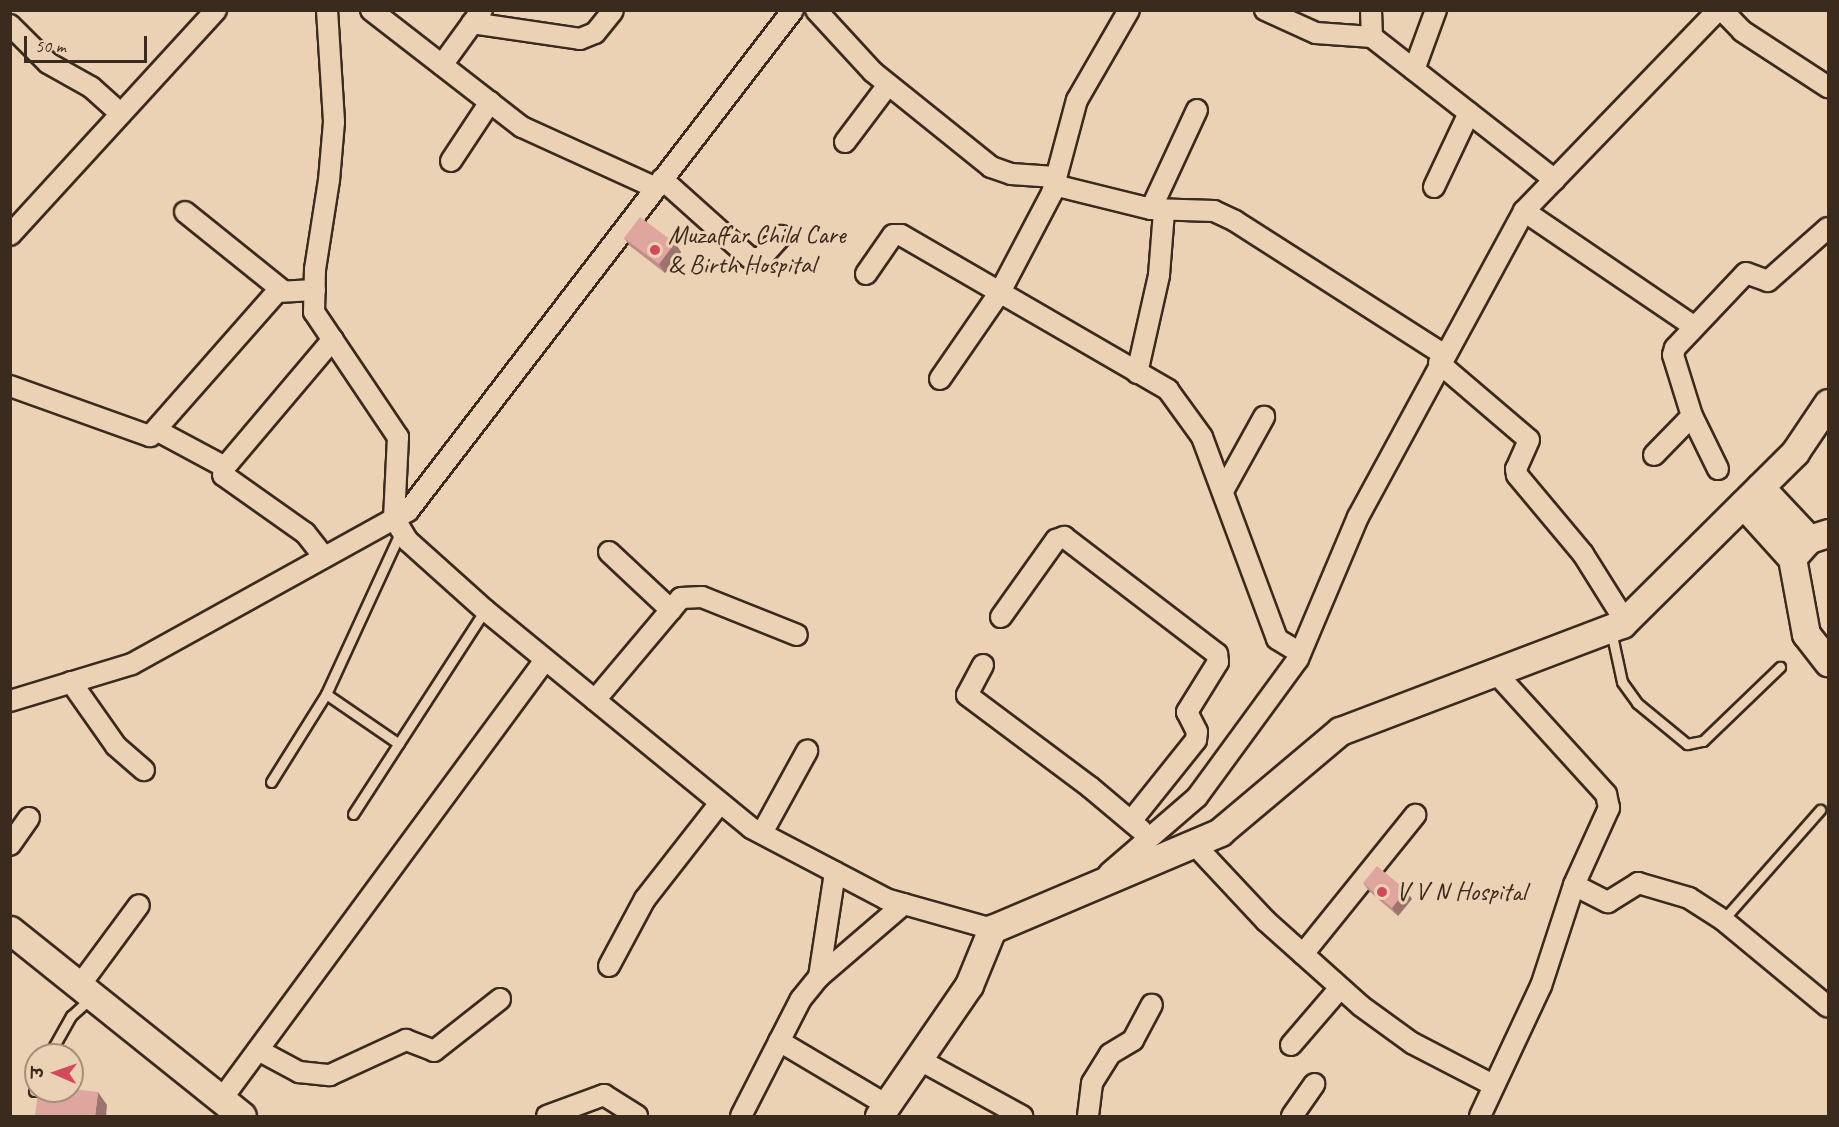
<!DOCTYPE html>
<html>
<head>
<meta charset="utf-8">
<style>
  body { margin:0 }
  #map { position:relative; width:1839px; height:1127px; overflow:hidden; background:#ecd2b4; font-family:Caveat,"Playpen Sans Deva",sans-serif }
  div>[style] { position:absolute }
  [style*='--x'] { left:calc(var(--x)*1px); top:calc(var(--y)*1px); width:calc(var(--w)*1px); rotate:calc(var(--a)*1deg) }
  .roads { filter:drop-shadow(2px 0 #3b2a1e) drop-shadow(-2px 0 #3b2a1e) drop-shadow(0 2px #3b2a1e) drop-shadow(0 -2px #3b2a1e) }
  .lane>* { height:9px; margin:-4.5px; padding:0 4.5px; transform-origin:4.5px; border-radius:4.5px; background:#ecd2b4 }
  .street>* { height:20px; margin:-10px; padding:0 10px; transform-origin:10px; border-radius:10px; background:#ecd2b4 }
  .secondary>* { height:27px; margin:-13.5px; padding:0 13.5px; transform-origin:13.5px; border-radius:13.5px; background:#ecd2b4 }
  .wall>* { inset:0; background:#c08e89 }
  .shaded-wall>* { inset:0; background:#9c746f }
  .building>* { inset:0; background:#dfa59f }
  .dots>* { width:16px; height:16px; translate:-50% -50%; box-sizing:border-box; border:3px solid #ecd2b4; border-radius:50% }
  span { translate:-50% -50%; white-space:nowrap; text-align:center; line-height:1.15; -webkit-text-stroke:6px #ecd2b4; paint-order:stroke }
  .poi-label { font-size:26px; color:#3b2a1e }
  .left { translate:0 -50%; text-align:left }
  .frame { position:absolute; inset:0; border:12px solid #3b2a1e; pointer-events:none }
  .north { position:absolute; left:24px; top:1043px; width:60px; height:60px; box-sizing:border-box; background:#ecd2b4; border:2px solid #a58f78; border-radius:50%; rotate:272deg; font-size:16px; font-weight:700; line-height:24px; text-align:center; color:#3b2a1e }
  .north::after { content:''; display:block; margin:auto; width:21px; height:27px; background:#d1495b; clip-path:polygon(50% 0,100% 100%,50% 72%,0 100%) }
  .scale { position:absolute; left:24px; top:36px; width:123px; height:27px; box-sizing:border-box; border:3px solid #3b2a1e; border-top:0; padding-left:8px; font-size:18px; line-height:21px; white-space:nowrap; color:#3b2a1e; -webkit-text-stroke:4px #ecd2b4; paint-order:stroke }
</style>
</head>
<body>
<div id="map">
  <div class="roads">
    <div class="lane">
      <i style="--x:1611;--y:631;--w:52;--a:77.8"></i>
      <i style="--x:1622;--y:682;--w:26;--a:54"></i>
      <i style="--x:1637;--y:703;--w:65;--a:39.4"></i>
      <i style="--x:1687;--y:744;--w:16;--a:-11"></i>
      <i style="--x:1703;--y:741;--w:107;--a:-43.9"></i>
      <i style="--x:326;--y:694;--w:88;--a:34.4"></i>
      <i style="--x:271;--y:782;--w:104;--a:-58"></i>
      <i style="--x:326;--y:694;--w:179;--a:-65.3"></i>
      <i style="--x:353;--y:814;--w:243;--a:-57.1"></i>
      <i style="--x:1723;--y:920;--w:147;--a:-48.6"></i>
      <i style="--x:49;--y:1055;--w:45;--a:-60.6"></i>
      <i style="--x:71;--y:1016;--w:27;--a:-42"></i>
      <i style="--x:34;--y:1091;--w:4;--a:-63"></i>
    </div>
    <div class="street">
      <i style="--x:327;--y:10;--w:112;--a:86.4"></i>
      <i style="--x:334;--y:122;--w:58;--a:94.9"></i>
      <i style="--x:329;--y:180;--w:90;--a:98.9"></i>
      <i style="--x:315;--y:269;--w:43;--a:91.3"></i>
      <i style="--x:314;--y:312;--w:151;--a:56.1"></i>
      <i style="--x:398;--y:437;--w:81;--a:92.8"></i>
      <i style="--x:394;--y:518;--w:27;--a:59"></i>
      <i style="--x:408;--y:541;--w:103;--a:41.9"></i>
      <i style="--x:485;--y:610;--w:344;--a:39.3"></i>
      <i style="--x:751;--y:828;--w:153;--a:27.7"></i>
      <i style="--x:886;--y:899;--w:110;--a:15.8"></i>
      <i style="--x:371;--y:10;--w:191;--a:37.8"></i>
      <i style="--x:522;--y:127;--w:147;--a:24.5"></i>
      <i style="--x:816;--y:10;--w:84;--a:47.4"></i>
      <i style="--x:873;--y:72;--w:151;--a:38.8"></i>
      <i style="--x:991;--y:167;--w:21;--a:19"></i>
      <i style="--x:1011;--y:174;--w:44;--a:3.9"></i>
      <i style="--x:1265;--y:10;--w:56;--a:24.3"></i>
      <i style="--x:1316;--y:33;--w:56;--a:4.1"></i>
      <i style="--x:1372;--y:37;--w:232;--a:38"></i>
      <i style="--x:1371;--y:10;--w:27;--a:88"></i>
      <i style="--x:1722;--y:10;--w:29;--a:46"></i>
      <i style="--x:1742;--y:31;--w:103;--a:33.1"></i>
      <i style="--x:472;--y:23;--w:109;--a:8.4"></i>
      <i style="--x:580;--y:39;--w:16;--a:-22"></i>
      <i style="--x:595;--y:33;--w:28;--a:-51"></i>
      <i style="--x:10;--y:25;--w:54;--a:45"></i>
      <i style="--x:48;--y:63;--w:49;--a:29.2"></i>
      <i style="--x:91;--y:87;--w:40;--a:42"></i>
      <i style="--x:442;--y:65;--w:68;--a:-54"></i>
      <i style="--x:1414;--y:70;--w:64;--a:-69.9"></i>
      <i style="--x:845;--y:142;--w:71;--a:-53"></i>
      <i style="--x:451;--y:161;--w:71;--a:-56.5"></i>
      <i style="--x:662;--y:179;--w:118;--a:41.9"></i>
      <i style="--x:750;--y:258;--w:11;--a:0"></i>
      <i style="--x:761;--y:258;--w:30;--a:-48"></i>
      <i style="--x:1054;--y:185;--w:100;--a:13.9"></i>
      <i style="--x:1151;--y:209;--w:63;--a:1.8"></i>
      <i style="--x:1214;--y:211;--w:23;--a:25"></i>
      <i style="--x:1235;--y:221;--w:247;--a:32.6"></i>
      <i style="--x:1434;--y:187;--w:82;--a:-64.7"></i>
      <i style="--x:1151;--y:209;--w:109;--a:-65.1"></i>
      <i style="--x:1524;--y:211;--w:204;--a:34.2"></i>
      <i style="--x:185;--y:212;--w:124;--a:38.8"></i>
      <i style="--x:10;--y:235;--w:305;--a:-47.5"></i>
      <i style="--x:866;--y:274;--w:47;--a:-55.3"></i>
      <i style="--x:893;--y:235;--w:8;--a:0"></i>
      <i style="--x:901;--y:235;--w:309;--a:30.1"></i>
      <i style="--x:1168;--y:390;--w:58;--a:54.1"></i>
      <i style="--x:1202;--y:437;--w:215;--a:69.6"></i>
      <i style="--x:1277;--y:639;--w:27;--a:31"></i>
      <i style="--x:1439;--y:363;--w:118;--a:40.5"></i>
      <i style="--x:1529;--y:440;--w:32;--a:114"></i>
      <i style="--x:1516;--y:469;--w:6;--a:81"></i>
      <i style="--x:1517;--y:475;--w:103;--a:50.1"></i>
      <i style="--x:1583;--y:554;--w:79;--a:57.9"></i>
      <i style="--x:1137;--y:373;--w:100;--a:-77.3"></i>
      <i style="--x:1159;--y:275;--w:64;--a:-85.5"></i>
      <i style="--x:940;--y:379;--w:106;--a:-55.4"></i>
      <i style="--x:1000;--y:292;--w:112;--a:-62.3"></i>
      <i style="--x:1052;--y:193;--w:96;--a:-75"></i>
      <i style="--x:1077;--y:100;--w:104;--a:-60"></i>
      <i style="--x:10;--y:386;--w:149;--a:19.7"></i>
      <i style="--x:150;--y:436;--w:192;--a:-48.6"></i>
      <i style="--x:277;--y:292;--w:38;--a:-3"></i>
      <i style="--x:156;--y:430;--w:78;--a:28.2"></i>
      <i style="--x:1654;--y:455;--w:54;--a:-45.7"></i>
      <i style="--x:1718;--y:469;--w:59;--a:-116.1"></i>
      <i style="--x:1692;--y:416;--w:64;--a:-107.3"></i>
      <i style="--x:1673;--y:355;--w:7;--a:-74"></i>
      <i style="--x:1675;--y:348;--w:103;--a:-46.6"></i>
      <i style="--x:1746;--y:273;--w:23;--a:20"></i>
      <i style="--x:1768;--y:281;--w:80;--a:-41.5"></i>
      <i style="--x:1223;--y:491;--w:85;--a:-61"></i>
      <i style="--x:609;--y:552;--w:85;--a:43.1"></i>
      <i style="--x:324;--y:557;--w:31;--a:-128"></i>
      <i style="--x:305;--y:533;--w:100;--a:-144.7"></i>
      <i style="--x:223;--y:475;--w:8;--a:-76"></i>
      <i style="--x:225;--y:467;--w:167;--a:-49.8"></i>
      <i style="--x:1001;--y:617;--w:95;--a:-54.5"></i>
      <i style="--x:1056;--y:540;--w:9;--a:-21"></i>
      <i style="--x:1064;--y:537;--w:193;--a:37.4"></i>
      <i style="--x:1217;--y:654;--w:8;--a:83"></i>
      <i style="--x:1218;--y:662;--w:59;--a:121.8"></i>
      <i style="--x:1187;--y:712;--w:22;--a:63"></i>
      <i style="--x:1197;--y:732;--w:8;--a:97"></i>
      <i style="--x:1196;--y:740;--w:104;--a:128.7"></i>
      <i style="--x:983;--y:665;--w:34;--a:118"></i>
      <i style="--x:967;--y:695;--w:154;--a:36.8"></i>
      <i style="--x:1090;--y:787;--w:67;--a:40.1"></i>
      <i style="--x:71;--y:682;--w:78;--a:54.9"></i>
      <i style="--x:116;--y:746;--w:37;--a:41"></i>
      <i style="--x:595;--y:700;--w:133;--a:-49.9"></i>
      <i style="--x:681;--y:598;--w:21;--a:-3"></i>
      <i style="--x:702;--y:597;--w:102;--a:21.8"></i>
      <i style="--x:10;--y:701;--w:127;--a:-16.9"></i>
      <i style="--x:132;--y:664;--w:316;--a:-29"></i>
      <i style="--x:408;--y:511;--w:632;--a:-52.46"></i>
      <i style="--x:762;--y:833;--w:94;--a:-61.2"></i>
      <i style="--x:1193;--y:843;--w:107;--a:46.9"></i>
      <i style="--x:1266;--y:921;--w:127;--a:41.8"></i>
      <i style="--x:1361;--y:1006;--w:63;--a:36"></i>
      <i style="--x:1412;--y:1043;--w:91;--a:27.4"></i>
      <i style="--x:10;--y:845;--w:33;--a:-55"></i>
      <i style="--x:1109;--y:873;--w:116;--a:-40.8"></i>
      <i style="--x:1197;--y:797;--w:171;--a:-53.8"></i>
      <i style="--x:1298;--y:659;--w:154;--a:-67.1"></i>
      <i style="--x:1358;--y:517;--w:348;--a:-61.5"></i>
      <i style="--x:1524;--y:211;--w:279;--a:-46"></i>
      <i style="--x:1574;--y:885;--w:38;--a:27"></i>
      <i style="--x:1608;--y:902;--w:36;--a:-32"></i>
      <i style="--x:1638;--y:883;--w:53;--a:16.4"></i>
      <i style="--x:1689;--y:898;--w:40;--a:32.9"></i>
      <i style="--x:1723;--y:920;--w:136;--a:39.6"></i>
      <i style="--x:1303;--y:954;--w:179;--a:-51.1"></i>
      <i style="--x:609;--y:966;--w:76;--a:-61.8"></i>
      <i style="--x:645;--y:899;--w:122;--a:-52"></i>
      <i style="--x:819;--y:977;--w:106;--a:-81.3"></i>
      <i style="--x:80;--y:985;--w:99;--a:-53.6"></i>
      <i style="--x:779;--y:1041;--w:126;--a:30.7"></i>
      <i style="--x:1291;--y:1045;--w:75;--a:-49.3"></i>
      <i style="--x:258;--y:1050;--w:47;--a:28.2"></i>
      <i style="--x:299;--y:1072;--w:31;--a:6"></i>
      <i style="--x:330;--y:1075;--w:84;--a:-24.7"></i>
      <i style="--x:406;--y:1040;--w:30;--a:21"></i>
      <i style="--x:434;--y:1051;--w:84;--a:-38.2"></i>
      <i style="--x:918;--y:1059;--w:119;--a:28.7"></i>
      <i style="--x:221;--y:1100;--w:546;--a:-53.63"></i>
      <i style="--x:547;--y:1116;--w:61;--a:-20.2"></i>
      <i style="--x:604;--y:1095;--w:39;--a:32"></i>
      <i style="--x:741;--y:1116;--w:131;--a:-62.9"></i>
      <i style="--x:801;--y:999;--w:28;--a:-51"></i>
      <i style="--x:819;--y:977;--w:112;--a:-40.7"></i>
      <i style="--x:1088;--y:1116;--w:33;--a:-83"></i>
      <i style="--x:1092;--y:1083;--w:34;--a:-58"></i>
      <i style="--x:1110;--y:1054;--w:27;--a:-31"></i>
      <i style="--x:1133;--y:1040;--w:40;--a:-62"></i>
      <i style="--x:1292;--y:1116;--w:39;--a:-55"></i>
      <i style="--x:1480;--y:1116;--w:144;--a:-64.9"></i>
      <i style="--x:1541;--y:986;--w:106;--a:-71.9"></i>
      <i style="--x:1574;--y:885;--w:85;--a:-65.6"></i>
      <i style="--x:1609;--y:808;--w:14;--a:-102"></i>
      <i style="--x:1606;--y:794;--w:165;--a:-132.3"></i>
    </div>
    <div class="secondary">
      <i style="--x:1760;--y:487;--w:71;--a:46.7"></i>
      <i style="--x:1743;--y:504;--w:73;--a:47.8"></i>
      <i style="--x:1828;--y:533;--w:20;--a:162"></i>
      <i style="--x:1809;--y:539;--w:25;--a:132"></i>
      <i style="--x:1792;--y:558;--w:77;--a:79.6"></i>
      <i style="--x:1806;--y:634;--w:36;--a:52"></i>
      <i style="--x:10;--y:930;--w:297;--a:38.7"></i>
      <i style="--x:879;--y:1116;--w:159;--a:-55.5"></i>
      <i style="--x:969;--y:985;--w:61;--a:-67.7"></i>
      <i style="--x:992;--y:929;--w:248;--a:-23"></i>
      <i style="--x:1220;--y:832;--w:157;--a:-40.1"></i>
      <i style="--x:1340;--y:731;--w:302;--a:-20.8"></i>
      <i style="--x:1622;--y:624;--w:244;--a:-44.8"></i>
      <i style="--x:1795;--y:452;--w:59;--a:-56"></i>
    </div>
  </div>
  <div class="wall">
    <i style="clip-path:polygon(624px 238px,675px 243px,681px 252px,665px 273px,630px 246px)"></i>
    <i style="clip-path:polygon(1363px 883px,1412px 899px,1398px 916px,1369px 891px)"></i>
  </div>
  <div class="shaded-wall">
    <i style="clip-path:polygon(675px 243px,681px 252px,665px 273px,659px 264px)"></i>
    <i style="clip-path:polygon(1406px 890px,1412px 899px,1398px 916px,1392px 908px)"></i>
    <i style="clip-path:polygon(98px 1092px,107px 1105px,106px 1116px,95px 1116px)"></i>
  </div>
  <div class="building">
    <i style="clip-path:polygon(640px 217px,675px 243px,659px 264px,624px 238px)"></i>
    <i style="clip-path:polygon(1377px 866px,1406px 890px,1392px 908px,1363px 883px)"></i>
    <i style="clip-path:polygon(72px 1089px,98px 1092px,95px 1116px,35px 1116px,38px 1091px,72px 1091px)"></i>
  </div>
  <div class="dots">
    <i style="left:655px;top:250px;background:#d1495b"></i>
    <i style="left:1382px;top:892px;background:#d1495b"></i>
  </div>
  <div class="poi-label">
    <span class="left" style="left:668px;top:250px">Muzaffar Child Care<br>&amp; Birth Hospital</span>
    <span class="left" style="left:1396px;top:892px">V V N Hospital</span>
  </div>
  <div class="frame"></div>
  <div class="north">उ</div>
  <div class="scale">50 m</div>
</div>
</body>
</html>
